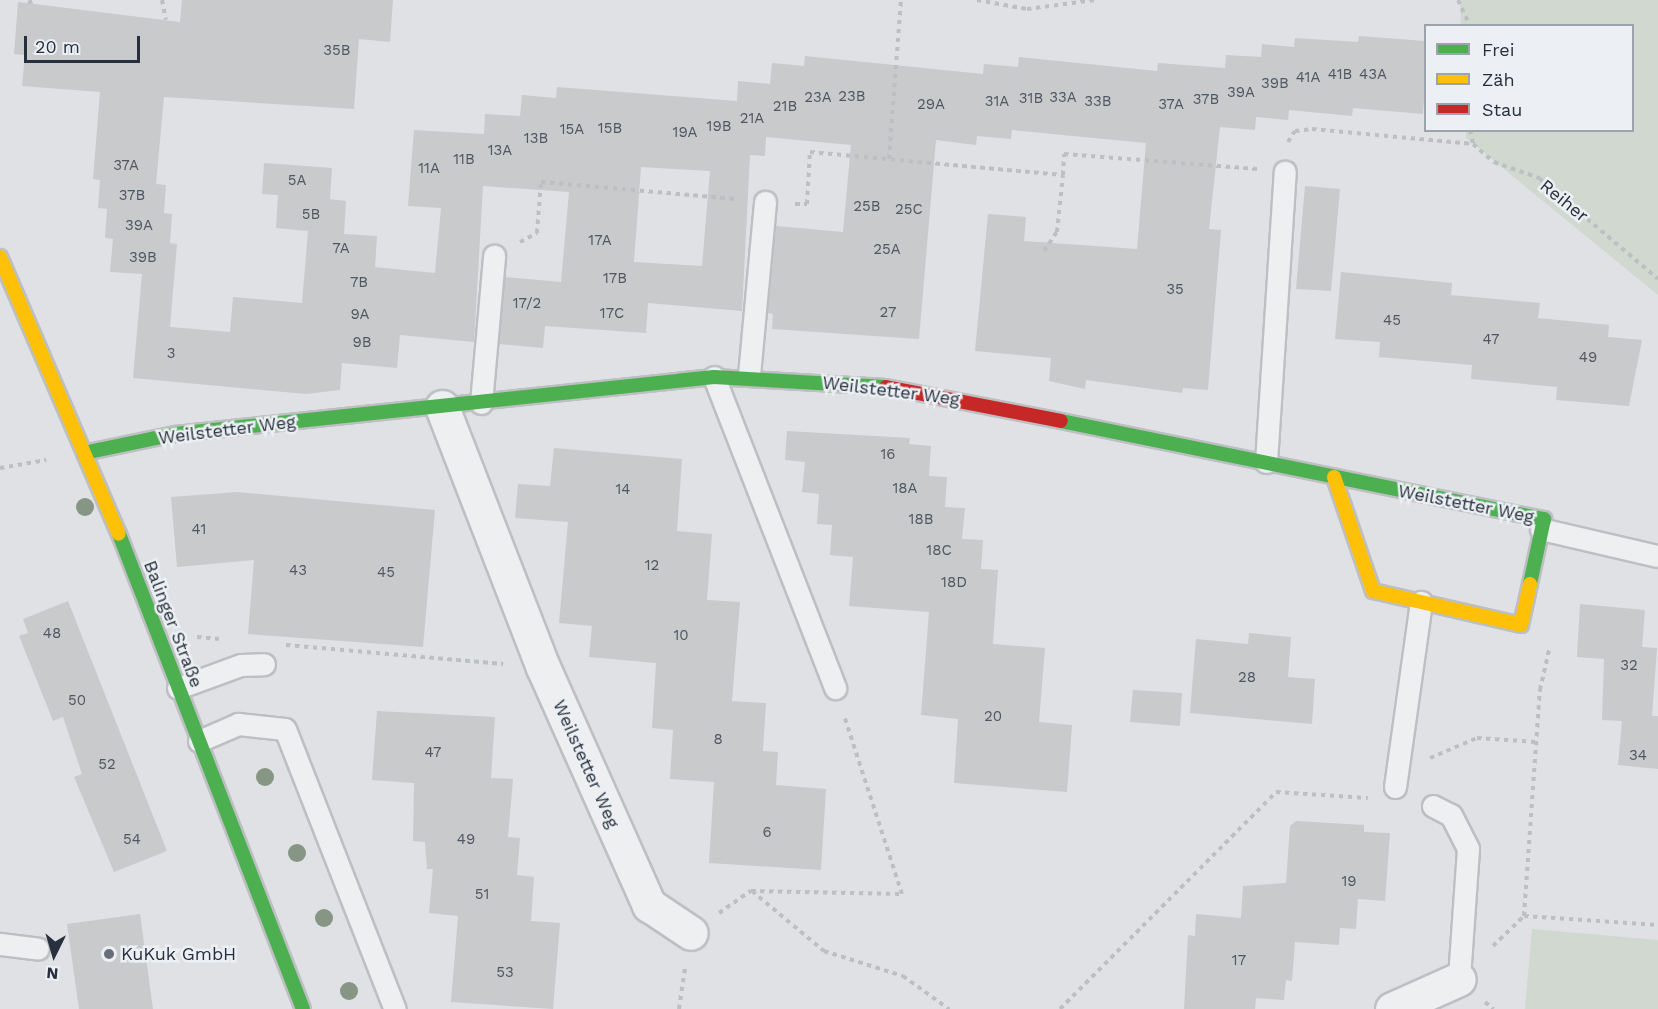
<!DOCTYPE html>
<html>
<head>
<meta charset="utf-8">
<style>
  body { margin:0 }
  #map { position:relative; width:1658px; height:1009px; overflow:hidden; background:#dfe1e4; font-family:"Work Sans",sans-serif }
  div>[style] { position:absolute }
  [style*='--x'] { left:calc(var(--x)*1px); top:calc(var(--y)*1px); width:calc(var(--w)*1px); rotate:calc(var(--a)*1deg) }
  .green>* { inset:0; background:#d0d8cf }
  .building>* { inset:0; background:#c8cacc }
  .path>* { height:4px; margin-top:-2px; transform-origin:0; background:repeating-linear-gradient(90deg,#bdc0c3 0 4.5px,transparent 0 9px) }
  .roads { filter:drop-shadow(2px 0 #bdbfc2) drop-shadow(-2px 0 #bdbfc2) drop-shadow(0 2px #bdbfc2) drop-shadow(0 -2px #bdbfc2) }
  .lane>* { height:21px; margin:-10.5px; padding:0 10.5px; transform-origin:10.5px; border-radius:10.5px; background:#eeeff1 }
  .street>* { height:33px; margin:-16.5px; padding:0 16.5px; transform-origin:16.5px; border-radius:16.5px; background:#eeeff1 }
  .fast>* { height:14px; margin:-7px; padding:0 7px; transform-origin:7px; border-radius:7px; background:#4caf50 }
  .slow>* { height:14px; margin:-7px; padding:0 7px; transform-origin:7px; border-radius:7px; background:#ffc107 }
  .jam>* { height:14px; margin:-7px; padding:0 7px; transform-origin:7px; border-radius:7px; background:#c62828 }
  .trees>* { width:18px; height:18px; margin:-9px; border-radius:50%; background:#869584 }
  .dots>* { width:16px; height:16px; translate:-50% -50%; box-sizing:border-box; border:3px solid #ecf0f4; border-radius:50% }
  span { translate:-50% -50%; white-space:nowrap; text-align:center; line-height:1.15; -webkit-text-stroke:5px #ecf0f4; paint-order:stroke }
  .number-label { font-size:15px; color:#505761 }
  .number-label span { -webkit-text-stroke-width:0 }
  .street-label { font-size:18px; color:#27303c }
  .poi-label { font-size:18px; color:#27303c }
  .left { translate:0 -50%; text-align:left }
  .legend { position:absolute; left:1424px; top:24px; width:210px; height:108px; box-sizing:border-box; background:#ecf0f4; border:2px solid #9da3aa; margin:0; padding:8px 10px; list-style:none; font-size:18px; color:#27303c }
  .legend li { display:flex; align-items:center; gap:12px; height:30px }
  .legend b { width:30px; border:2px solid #9da3aa }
  .north { position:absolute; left:24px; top:925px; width:60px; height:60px; -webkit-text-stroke:4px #ecf0f4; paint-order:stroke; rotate:185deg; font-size:16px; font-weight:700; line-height:24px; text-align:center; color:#27303c }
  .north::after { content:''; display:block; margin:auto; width:21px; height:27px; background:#27303c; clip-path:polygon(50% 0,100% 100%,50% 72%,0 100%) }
  .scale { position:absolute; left:24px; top:36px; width:116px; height:27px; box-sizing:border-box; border:3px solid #27303c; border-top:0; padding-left:8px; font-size:18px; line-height:21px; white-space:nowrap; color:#27303c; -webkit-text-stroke:4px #ecf0f4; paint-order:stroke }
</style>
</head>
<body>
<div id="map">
  <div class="green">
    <i style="clip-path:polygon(1460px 0,1658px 0,1658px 295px,1466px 138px,1466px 130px,1632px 130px,1632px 26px,1461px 25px)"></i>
    <i style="clip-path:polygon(1532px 929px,1658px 940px,1658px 1009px,1525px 1009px)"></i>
  </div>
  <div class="building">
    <i style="clip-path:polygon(evenodd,182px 0,393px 0,390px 42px,359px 39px,354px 109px,164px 97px,156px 184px,166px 185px,164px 213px,172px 214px,170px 243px,177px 244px,170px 327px,230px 332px,233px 297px,302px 303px,308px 231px,276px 228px,278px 195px,262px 194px,264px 163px,332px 168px,330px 199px,346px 201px,344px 234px,377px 236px,375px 267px,435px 273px,441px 208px,408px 206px,414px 130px,484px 134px,485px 114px,520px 116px,522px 95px,556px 98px,557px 87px,737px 101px,738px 81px,770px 84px,772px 63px,804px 66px,805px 56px,983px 74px,984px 64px,1018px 67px,1019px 57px,1157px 71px,1158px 63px,1225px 68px,1226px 55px,1261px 57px,1262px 44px,1294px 47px,1295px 38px,1358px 42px,1359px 36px,1425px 41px,1425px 84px,1423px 114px,1353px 108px,1352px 116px,1289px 110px,1288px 120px,1256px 117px,1255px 130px,1220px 127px,1209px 229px,1221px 230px,1208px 390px,1183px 388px,1182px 393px,1086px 380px,1085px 389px,1049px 381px,1051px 358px,975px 351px,988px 214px,1026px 217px,1024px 241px,1137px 249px,1146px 143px,1012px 130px,1011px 139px,977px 136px,976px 145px,936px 140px,919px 339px,772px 329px,773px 314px,768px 313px,776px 226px,843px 232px,851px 145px,766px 137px,765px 156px,750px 155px,742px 311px,648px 303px,646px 333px,545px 326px,543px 348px,499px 344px,505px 277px,561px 282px,569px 192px,483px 186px,474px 342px,400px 335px,397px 368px,342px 363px,340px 390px,306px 394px,133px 378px,142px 274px,110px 272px,113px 239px,105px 238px,107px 209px,98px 208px,100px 180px,93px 179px,100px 92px,22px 86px,25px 55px,14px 54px,18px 2px,180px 22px,182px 0,641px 167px,710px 171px,702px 266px,634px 262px,641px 167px)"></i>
    <i style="clip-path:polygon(1305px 186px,1340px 189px,1331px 291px,1296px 289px)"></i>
    <i style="clip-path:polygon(1341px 272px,1452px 283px,1451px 295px,1540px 303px,1538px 318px,1609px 325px,1608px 337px,1642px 340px,1629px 406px,1556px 400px,1557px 387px,1471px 379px,1472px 365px,1379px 357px,1380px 342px,1335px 339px)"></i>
    <i style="clip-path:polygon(787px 431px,910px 438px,909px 444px,931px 446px,929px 476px,947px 477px,945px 507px,965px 508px,962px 539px,983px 540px,981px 569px,998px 570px,993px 644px,1045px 648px,1039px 722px,1072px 725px,1067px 792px,954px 783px,958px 719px,921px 715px,929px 612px,849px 606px,853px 557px,830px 555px,832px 525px,817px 524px,819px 494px,802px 492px,805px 462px,785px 460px)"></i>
    <i style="clip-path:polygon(554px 448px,682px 459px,677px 531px,712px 534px,707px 600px,740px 602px,732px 701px,766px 703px,763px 751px,778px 752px,776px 785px,826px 789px,821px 870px,709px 863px,714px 782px,670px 779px,673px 730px,652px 728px,656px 663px,589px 657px,592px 626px,559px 623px,568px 522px,515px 518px,518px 484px,550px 486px)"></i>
    <i style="clip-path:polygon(237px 492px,435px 510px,423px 647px,248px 634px,254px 560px,177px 567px,171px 497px)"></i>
    <i style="clip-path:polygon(68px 601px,167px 851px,114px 872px,74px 777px,82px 774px,63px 717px,53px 721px,19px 636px,28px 633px,23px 619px)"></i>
    <i style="clip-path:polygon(1580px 604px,1645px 610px,1642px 647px,1657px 648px,1652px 716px,1658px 716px,1658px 769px,1618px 765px,1622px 721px,1602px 720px,1604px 659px,1577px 657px)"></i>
    <i style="clip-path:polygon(1249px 633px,1291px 637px,1288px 677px,1315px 679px,1312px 724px,1190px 713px,1196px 639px,1248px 644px)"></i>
    <i style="clip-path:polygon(1133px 690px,1182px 693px,1180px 726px,1130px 722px)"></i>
    <i style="clip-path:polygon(377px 711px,495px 717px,491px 778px,513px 779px,508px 837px,520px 838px,517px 875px,534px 877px,531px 921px,560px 923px,553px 1009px,451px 1002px,458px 916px,429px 913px,433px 869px,427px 869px,425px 842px,413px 841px,414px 783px,372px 780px)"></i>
    <i style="clip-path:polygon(1296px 821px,1364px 825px,1364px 832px,1390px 833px,1385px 901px,1358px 899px,1356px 929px,1340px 928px,1339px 945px,1295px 942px,1292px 981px,1286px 980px,1284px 1000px,1256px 998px,1255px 1009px,1184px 1009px,1188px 935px,1195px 936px,1196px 914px,1241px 918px,1243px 886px,1286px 883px,1290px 826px)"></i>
    <i style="clip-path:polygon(140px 914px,153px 1009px,79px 1009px,67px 924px)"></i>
  </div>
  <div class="path">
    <i style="--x:162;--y:0;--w:20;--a:79"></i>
    <i style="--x:977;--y:0;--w:51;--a:10.2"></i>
    <i style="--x:1027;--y:9;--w:69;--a:-7.5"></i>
    <i style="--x:1458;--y:0;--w:29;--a:65"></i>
    <i style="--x:28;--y:3;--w:8;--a:-23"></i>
    <i style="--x:1470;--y:130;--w:14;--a:78"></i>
    <i style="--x:1473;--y:144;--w:28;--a:41"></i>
    <i style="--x:1494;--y:162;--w:48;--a:19.6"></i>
    <i style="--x:1539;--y:178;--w:156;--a:40.3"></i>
    <i style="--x:1288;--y:142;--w:13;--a:-58"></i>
    <i style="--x:1295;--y:131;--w:17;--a:-7"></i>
    <i style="--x:1312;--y:129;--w:162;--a:5.3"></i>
    <i style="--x:889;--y:159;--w:159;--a:-85.7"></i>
    <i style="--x:795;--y:204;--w:12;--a:0"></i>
    <i style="--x:807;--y:204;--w:52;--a:-86.7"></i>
    <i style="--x:810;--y:152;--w:254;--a:5.2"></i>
    <i style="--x:1063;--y:175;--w:21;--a:-87"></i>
    <i style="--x:1064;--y:154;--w:194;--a:4.4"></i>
    <i style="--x:520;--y:242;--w:19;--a:-28"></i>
    <i style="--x:537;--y:233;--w:51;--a:-85.5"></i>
    <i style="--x:541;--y:182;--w:196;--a:5"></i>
    <i style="--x:1044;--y:251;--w:23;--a:-56"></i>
    <i style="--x:1057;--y:232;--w:57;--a:-84"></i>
    <i style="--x:0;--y:468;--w:47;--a:-9.9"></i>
    <i style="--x:197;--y:637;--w:22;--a:5"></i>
    <i style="--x:286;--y:645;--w:218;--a:5"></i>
    <i style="--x:1430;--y:758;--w:51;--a:-23.1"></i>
    <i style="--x:1477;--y:738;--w:59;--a:3.9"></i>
    <i style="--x:752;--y:891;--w:94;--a:39.8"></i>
    <i style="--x:824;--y:951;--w:83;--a:17.6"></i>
    <i style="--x:903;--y:976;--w:57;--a:35.7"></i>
    <i style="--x:719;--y:913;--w:39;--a:-35"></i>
    <i style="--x:751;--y:891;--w:151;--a:1.1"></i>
    <i style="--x:902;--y:894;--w:187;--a:-108"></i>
    <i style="--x:1524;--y:916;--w:134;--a:3.8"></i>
    <i style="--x:1493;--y:946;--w:43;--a:-44.1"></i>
    <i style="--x:1524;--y:916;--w:227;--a:-86"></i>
    <i style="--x:1540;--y:690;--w:41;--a:-77.3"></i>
    <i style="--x:1485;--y:1002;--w:11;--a:41"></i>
    <i style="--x:679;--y:1009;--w:41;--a:-81.7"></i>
    <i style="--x:1060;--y:1009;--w:306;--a:-45.1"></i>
    <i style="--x:1276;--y:792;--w:92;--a:3.7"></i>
  </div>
  <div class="roads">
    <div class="lane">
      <i style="--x:749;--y:375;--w:174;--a:-84.7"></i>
      <i style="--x:714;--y:377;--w:334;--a:68.7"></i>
      <i style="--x:481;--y:403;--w:148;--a:-84.9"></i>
      <i style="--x:1266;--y:462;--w:291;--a:-86.3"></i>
      <i style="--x:1541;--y:529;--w:119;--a:13.1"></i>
      <i style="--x:178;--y:688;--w:67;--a:-20.1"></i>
      <i style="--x:241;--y:665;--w:23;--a:-2"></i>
      <i style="--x:199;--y:741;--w:43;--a:-23.6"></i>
      <i style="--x:238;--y:724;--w:47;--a:6.1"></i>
      <i style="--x:285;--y:729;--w:301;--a:68.6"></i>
      <i style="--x:1395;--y:787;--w:187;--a:-82"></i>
      <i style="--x:1433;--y:806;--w:20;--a:27"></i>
      <i style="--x:1451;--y:815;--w:38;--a:63"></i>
      <i style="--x:1468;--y:849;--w:130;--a:94"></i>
      <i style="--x:0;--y:944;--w:38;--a:7"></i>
    </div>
    <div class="street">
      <i style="--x:442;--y:407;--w:279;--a:68.8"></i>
      <i style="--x:543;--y:667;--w:261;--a:66"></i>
      <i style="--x:649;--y:905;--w:50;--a:33.7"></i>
      <i style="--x:1392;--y:1009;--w:73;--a:-24.1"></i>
    </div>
    <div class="fast">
      <i style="--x:1061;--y:421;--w:493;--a:11.5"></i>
      <i style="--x:1544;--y:519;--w:66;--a:102.2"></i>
      <i style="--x:84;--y:453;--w:93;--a:-11.8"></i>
      <i style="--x:175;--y:434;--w:542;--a:-6.04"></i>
      <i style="--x:714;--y:377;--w:172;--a:3.3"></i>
      <i style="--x:119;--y:534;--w:509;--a:68.83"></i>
    </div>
    <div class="slow">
      <i style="--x:0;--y:257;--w:301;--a:66.8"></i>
      <i style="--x:1334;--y:477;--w:120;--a:71.1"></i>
      <i style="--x:1373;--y:591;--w:152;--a:12.9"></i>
      <i style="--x:1521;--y:625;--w:42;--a:-77.6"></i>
    </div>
    <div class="jam">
      <i style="--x:886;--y:387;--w:178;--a:11"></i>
    </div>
  </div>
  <div class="trees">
    <i style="left:85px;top:507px"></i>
    <i style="left:265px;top:777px"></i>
    <i style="left:297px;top:853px"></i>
    <i style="left:324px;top:918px"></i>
    <i style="left:349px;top:991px"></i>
  </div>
  <div class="dots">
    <i style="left:109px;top:954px;background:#676e77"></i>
  </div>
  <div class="number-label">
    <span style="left:337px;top:51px">35B</span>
    <span style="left:1340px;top:75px">41B</span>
    <span style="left:1373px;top:75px">43A</span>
    <span style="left:1308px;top:78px">41A</span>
    <span style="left:1275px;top:84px">39B</span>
    <span style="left:1241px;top:93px">39A</span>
    <span style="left:852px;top:97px">23B</span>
    <span style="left:818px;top:98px">23A</span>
    <span style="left:1063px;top:98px">33A</span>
    <span style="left:1031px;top:99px">31B</span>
    <span style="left:1206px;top:100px">37B</span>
    <span style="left:997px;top:102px">31A</span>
    <span style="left:1098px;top:102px">33B</span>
    <span style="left:931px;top:105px">29A</span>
    <span style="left:1171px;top:105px">37A</span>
    <span style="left:785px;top:107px">21B</span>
    <span style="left:752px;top:119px">21A</span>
    <span style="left:719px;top:127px">19B</span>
    <span style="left:610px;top:129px">15B</span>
    <span style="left:572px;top:130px">15A</span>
    <span style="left:685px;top:133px">19A</span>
    <span style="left:536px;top:139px">13B</span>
    <span style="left:500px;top:151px">13A</span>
    <span style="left:464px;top:160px">11B</span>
    <span style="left:126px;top:166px">37A</span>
    <span style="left:429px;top:169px">11A</span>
    <span style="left:297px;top:181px">5A</span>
    <span style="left:132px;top:196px">37B</span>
    <span style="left:867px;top:207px">25B</span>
    <span style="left:909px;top:210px">25C</span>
    <span style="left:311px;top:215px">5B</span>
    <span style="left:139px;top:226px">39A</span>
    <span style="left:600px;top:241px">17A</span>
    <span style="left:341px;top:249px">7A</span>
    <span style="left:887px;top:250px">25A</span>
    <span style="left:143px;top:258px">39B</span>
    <span style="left:615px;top:279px">17B</span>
    <span style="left:359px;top:283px">7B</span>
    <span style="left:1175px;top:290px">35</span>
    <span style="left:527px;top:304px">17/2</span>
    <span style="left:888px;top:313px">27</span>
    <span style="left:612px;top:314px">17C</span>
    <span style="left:360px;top:315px">9A</span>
    <span style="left:1392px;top:321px">45</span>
    <span style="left:1491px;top:340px">47</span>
    <span style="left:362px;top:343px">9B</span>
    <span style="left:171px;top:354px">3</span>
    <span style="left:1588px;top:358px">49</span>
    <span style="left:888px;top:455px">16</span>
    <span style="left:905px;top:489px">18A</span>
    <span style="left:623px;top:490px">14</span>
    <span style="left:921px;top:520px">18B</span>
    <span style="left:199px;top:530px">41</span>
    <span style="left:939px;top:551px">18C</span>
    <span style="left:652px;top:566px">12</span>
    <span style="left:298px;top:571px">43</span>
    <span style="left:386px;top:573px">45</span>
    <span style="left:954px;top:583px">18D</span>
    <span style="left:52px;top:634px">48</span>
    <span style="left:681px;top:636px">10</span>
    <span style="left:1629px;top:666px">32</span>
    <span style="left:1247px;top:678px">28</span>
    <span style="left:77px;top:701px">50</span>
    <span style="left:993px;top:717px">20</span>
    <span style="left:718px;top:740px">8</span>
    <span style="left:433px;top:753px">47</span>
    <span style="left:1638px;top:756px">34</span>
    <span style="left:107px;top:765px">52</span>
    <span style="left:767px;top:833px">6</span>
    <span style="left:132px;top:840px">54</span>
    <span style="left:466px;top:840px">49</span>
    <span style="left:1349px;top:882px">19</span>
    <span style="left:482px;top:895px">51</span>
    <span style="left:1239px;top:961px">17</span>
    <span style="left:505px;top:973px">53</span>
  </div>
  <div class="street-label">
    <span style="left:1564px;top:201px;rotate:39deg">Reiher</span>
    <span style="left:891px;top:391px;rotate:7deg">Weilstetter Weg</span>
    <span style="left:227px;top:430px;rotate:-7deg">Weilstetter Weg</span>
    <span style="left:1466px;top:504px;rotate:11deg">Weilstetter Weg</span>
    <span style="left:173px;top:624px;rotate:69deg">Balinger Straße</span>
    <span style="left:586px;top:764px;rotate:66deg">Weilstetter Weg</span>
  </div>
  <div class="poi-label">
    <span class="left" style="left:121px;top:954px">KuKuk GmbH</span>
  </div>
  <ul class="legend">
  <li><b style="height:8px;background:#4caf50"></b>Frei</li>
  <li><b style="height:8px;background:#ffc107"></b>Zäh</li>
  <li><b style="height:8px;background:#c62828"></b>Stau</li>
  </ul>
  <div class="north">N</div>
  <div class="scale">20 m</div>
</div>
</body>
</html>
